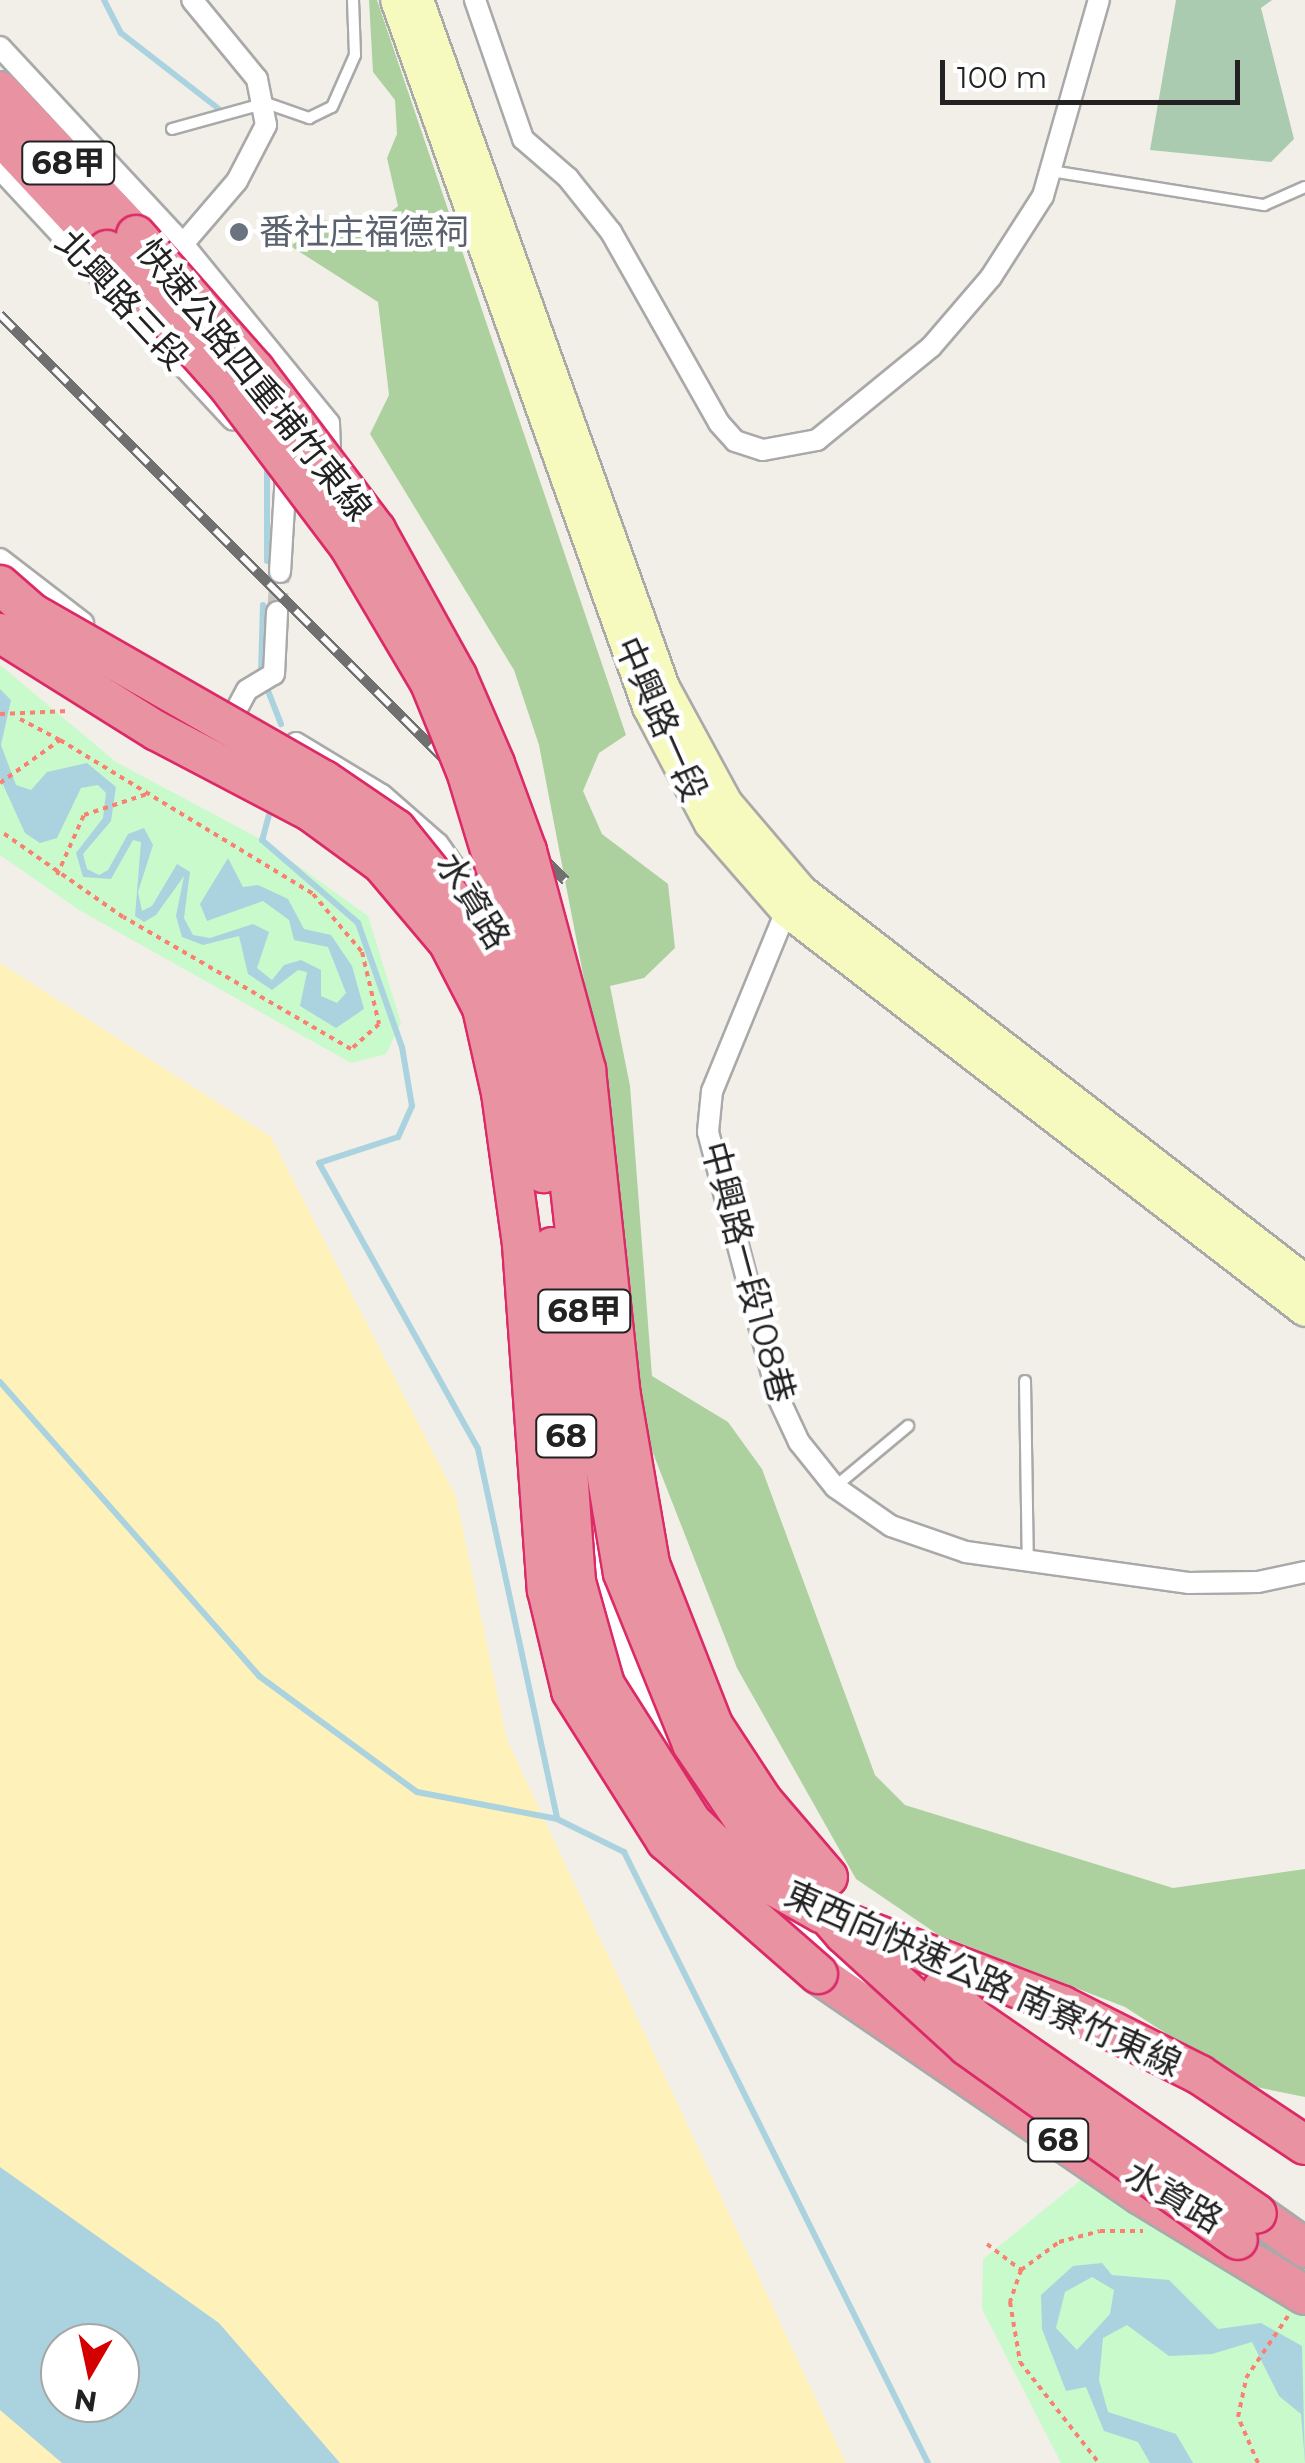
<!DOCTYPE html>
<html>
<head>
<meta charset="utf-8">
<style>
  body { margin:0 }
  #map { position:relative; width:1305px; height:2463px; overflow:hidden; background:#f2efe9; font-family:Montserrat,"Noto Sans TC",sans-serif }
  div>[style] { position:absolute }
  [style*='--x'] { left:calc(var(--x)*1px); top:calc(var(--y)*1px); width:calc(var(--w)*1px); rotate:calc(var(--a)*1deg) }
  .forest>* { inset:0; background:#add19e }
  .sand>* { inset:0; background:#fff1ba }
  .cemetery>* { inset:0; background:#aacbaf }
  .park>* { inset:0; background:#c8facc }
  .water>* { inset:0; background:#aad3df }
  .stream>* { height:6px; margin:-3px; padding:0 3px; transform-origin:3px; border-radius:3px; background:#aad3df }
  .street-tunnel>* { height:20px; margin-top:-10px; transform-origin:0; background:repeating-linear-gradient(90deg,#c8c6c1 0 20px,transparent 0 30px) }
  .path>* { height:4px; margin-top:-2px; transform-origin:0; background:repeating-linear-gradient(90deg,#fa8072 0 5px,transparent 0 10px) }
  .roads { filter:drop-shadow(2px 0 #a9a9a9) drop-shadow(-2px 0 #a9a9a9) drop-shadow(0 2px #a9a9a9) drop-shadow(0 -2px #a9a9a9) }
  .lane>* { height:10px; margin:-5px; padding:0 5px; transform-origin:5px; border-radius:5px; background:#fff }
  .street>* { height:20px; margin:-10px; padding:0 10px; transform-origin:10px; border-radius:10px; background:#fff }
  .secondary>* { height:30px; margin:-15px; padding:0 15px; transform-origin:15px; border-radius:15px; background:#f7fabf }
  .highway>* { height:38px; margin:-19px; padding:0 19px; transform-origin:19px; border-radius:19px; background:#e892a2 }
  .rail>* { height:10px; margin-top:-5px; transform-origin:0; background:repeating-linear-gradient(90deg,#fff 0 19px,#707070 0 38px); box-sizing:border-box; border-block:2px solid #707070 }
  .bridges { filter:drop-shadow(2px 0 #dc2a67) drop-shadow(-2px 0 #dc2a67) drop-shadow(0 2px #dc2a67) drop-shadow(0 -2px #dc2a67) }
  .highway-bridge>* { height:38px; margin:-19px; padding:0 19px; transform-origin:19px; border-radius:19px; background:#e892a2 }
  .dots>* { width:28px; height:28px; translate:-50% -50%; box-sizing:border-box; border:5px solid #fff; border-radius:50% }
  span { translate:-50% -50%; white-space:nowrap; text-align:center; line-height:1.15; -webkit-text-stroke:9px #fff; paint-order:stroke }
  .shield-label span { padding:2px 8px; background:#fff; border:2px solid; border-radius:8px; -webkit-text-stroke-width:0 }
  .shield-label { font-size:32px; color:#222; font-weight:700 }
  .worship-label { font-size:35px; color:#5b616d }
  .left { translate:0 -50%; text-align:left }
  .street-label { font-size:35px; color:#222 }
  .north { position:absolute; left:40px; top:2323px; width:100px; height:100px; box-sizing:border-box; background:#fff; border:2px solid #a7a7a7; border-radius:50%; rotate:189deg; font-size:28px; font-weight:700; line-height:40px; text-align:center; color:#222 }
  .north::after { content:''; display:block; margin:auto; width:35px; height:45px; background:#d40000; clip-path:polygon(50% 0,100% 100%,50% 72%,0 100%) }
  .scale { position:absolute; left:940px; top:60px; width:300px; height:45px; box-sizing:border-box; border:5px solid #222; border-top:0; padding-left:12px; font-size:30px; line-height:35px; white-space:nowrap; color:#222; -webkit-text-stroke:8px #fff; paint-order:stroke }
</style>
</head>
<body>
<div id="map">
  <div class="forest">
    <i style="clip-path:polygon(369px 0,377px 0,626px 735px,599px 753px,583px 791px,602px 834px,668px 884px,675px 948px,644px 978px,610px 986px,630px 1086px,652px 1376px,728px 1422px,762px 1469px,875px 1775px,905px 1805px,1173px 1888px,1305px 1869px,1305px 2097px,1246px 2085px,1125px 2007px,937px 1934px,856px 1879px,737px 1668px,642px 1425px,598px 1052px,539px 745px,514px 670px,370px 434px,389px 395px,378px 302px,267px 231px,299px 216px,371px 228px,398px 206px,387px 158px,397px 134px,395px 100px,373px 72px)"></i>
  </div>
  <div class="sand">
    <i style="clip-path:polygon(evenodd,0 963px,271px 1137px,456px 1497px,507px 1740px,846px 2463px,0 2463px,0 963px,60px 2343px,120px 2343px,120px 2403px,60px 2403px,60px 2343px)"></i>
  </div>
  <div class="cemetery">
    <i style="clip-path:polygon(1176px 0,1272px 0,1261px 8px,1294px 139px,1271px 162px,1150px 150px)"></i>
  </div>
  <div class="park">
    <i style="clip-path:polygon(0 665px,116px 762px,262px 840px,368px 916px,401px 1023px,386px 1054px,351px 1063px,79px 910px,0 855px)"></i>
    <i style="clip-path:polygon(1087px 2175px,1305px 2308px,1305px 2463px,1061px 2463px,982px 2309px,983px 2259px)"></i>
  </div>
  <div class="water">
    <i style="clip-path:polygon(0 689px,11px 700px,1px 745px,16px 785px,31px 790px,47px 772px,87px 763px,116px 787px,111px 821px,83px 854px,87px 869px,99px 875px,108px 870px,128px 834px,144px 828px,153px 845px,138px 892px,142px 911px,152px 906px,177px 864px,190px 872px,184px 918px,193px 935px,210px 938px,253px 924px,269px 932px,257px 968px,272px 980px,284px 965px,301px 960px,321px 970px,321px 996px,337px 1003px,346px 993px,328px 947px,294px 940px,289px 920px,263px 901px,207px 921px,200px 904px,228px 858px,243px 887px,258px 885px,288px 899px,304px 929px,331px 935px,352px 966px,364px 1009px,336px 1028px,300px 1006px,307px 972px,298px 970px,272px 990px,248px 974px,239px 936px,203px 945px,182px 937px,176px 916px,184px 876px,156px 915px,144px 922px,135px 916px,141px 842px,133px 840px,111px 879px,83px 877px,76px 853px,103px 818px,106px 793px,98px 785px,81px 788px,57px 838px,40px 843px,25px 833px,0 778px)"></i>
    <i style="clip-path:polygon(evenodd,0 2167px,219px 2323px,340px 2463px,62px 2463px,0 2410px,0 2167px,60px 2343px,120px 2343px,120px 2403px,60px 2403px,60px 2343px)"></i>
    <i style="clip-path:polygon(evenodd,1102px 2263px,1112px 2275px,1169px 2280px,1218px 2329px,1261px 2323px,1302px 2346px,1305px 2463px,1301px 2414px,1279px 2396px,1252px 2342px,1212px 2354px,1169px 2356px,1127px 2325px,1103px 2338px,1099px 2380px,1108px 2412px,1176px 2434px,1193px 2463px,1150px 2463px,1138px 2442px,1104px 2431px,1086px 2387px,1066px 2391px,1042px 2329px,1041px 2295px,1073px 2266px,1102px 2263px,1092px 2277px,1114px 2290px,1110px 2314px,1077px 2350px,1056px 2328px,1065px 2292px,1092px 2277px)"></i>
  </div>
  <div class="stream">
    <i style="--x:104;--y:0;--w:37;--a:63"></i>
    <i style="--x:121;--y:33;--w:124;--a:37.8"></i>
    <i style="--x:267;--y:561;--w:90;--a:-90"></i>
    <i style="--x:263;--y:605;--w:68;--a:91.7"></i>
    <i style="--x:261;--y:673;--w:55;--a:68.6"></i>
    <i style="--x:270;--y:811;--w:30;--a:105"></i>
    <i style="--x:262;--y:840;--w:127;--a:40.8"></i>
    <i style="--x:358;--y:923;--w:132;--a:70.5"></i>
    <i style="--x:402;--y:1047;--w:60;--a:80.4"></i>
    <i style="--x:412;--y:1106;--w:34;--a:114"></i>
    <i style="--x:398;--y:1137;--w:83;--a:161.8"></i>
    <i style="--x:319;--y:1163;--w:327;--a:60.9"></i>
    <i style="--x:478;--y:1449;--w:378;--a:77.9"></i>
    <i style="--x:0;--y:1382;--w:392;--a:48.6"></i>
    <i style="--x:259;--y:1676;--w:196;--a:36.3"></i>
    <i style="--x:417;--y:1792;--w:143;--a:10.9"></i>
    <i style="--x:557;--y:1819;--w:75;--a:26.2"></i>
    <i style="--x:624;--y:1852;--w:682;--a:63.55"></i>
  </div>
  <div class="street-tunnel">
    <i style="--x:277;--y:612;--w:40;--a:-85.7"></i>
  </div>
  <div class="path">
    <i style="--x:0;--y:714;--w:68;--a:-2.5"></i>
    <i style="--x:20;--y:719;--w:45;--a:27.7"></i>
    <i style="--x:0;--y:783;--w:74;--a:-35.6"></i>
    <i style="--x:60;--y:740;--w:296;--a:31.3"></i>
    <i style="--x:313;--y:894;--w:76;--a:49.8"></i>
    <i style="--x:362;--y:952;--w:74;--a:76.7"></i>
    <i style="--x:379;--y:1024;--w:38;--a:138"></i>
    <i style="--x:351;--y:1049;--w:263;--a:-149.9"></i>
    <i style="--x:123;--y:917;--w:150;--a:-145"></i>
    <i style="--x:57;--y:875;--w:66;--a:-65.8"></i>
    <i style="--x:84;--y:815;--w:70;--a:-18.4"></i>
    <i style="--x:987;--y:2244;--w:43;--a:37.4"></i>
    <i style="--x:1021;--y:2270;--w:34;--a:109"></i>
    <i style="--x:1010;--y:2302;--w:61;--a:80.5"></i>
    <i style="--x:1020;--y:2362;--w:128;--a:52"></i>
    <i style="--x:1021;--y:2270;--w:47;--a:-36.4"></i>
    <i style="--x:1059;--y:2242;--w:42;--a:-15"></i>
    <i style="--x:1100;--y:2231;--w:43;--a:0"></i>
    <i style="--x:1258;--y:2463;--w:50;--a:-113.5"></i>
    <i style="--x:1238;--y:2417;--w:40;--a:-78"></i>
    <i style="--x:1246;--y:2378;--w:75;--a:-55.9"></i>
  </div>
  <div class="roads">
    <div class="lane">
      <i style="--x:172;--y:129;--w:98;--a:-15.5"></i>
      <i style="--x:266;--y:103;--w:46;--a:19.2"></i>
      <i style="--x:309;--y:118;--w:25;--a:-26"></i>
      <i style="--x:332;--y:107;--w:57;--a:-66.1"></i>
      <i style="--x:355;--y:55;--w:55;--a:-92.1"></i>
      <i style="--x:1051;--y:171;--w:216;--a:9.1"></i>
      <i style="--x:1264;--y:205;--w:45;--a:-23.7"></i>
      <i style="--x:1025;--y:1381;--w:183;--a:89.1"></i>
      <i style="--x:836;--y:1486;--w:94;--a:-39.8"></i>
    </div>
    <div class="street">
      <i style="--x:475;--y:0;--w:147;--a:70.9"></i>
      <i style="--x:523;--y:139;--w:60;--a:40.9"></i>
      <i style="--x:568;--y:178;--w:69;--a:51.5"></i>
      <i style="--x:611;--y:232;--w:219;--a:60.5"></i>
      <i style="--x:719;--y:423;--w:24;--a:48"></i>
      <i style="--x:735;--y:441;--w:29;--a:18"></i>
      <i style="--x:763;--y:450;--w:55;--a:-10.5"></i>
      <i style="--x:817;--y:440;--w:147;--a:-39.2"></i>
      <i style="--x:931;--y:347;--w:92;--a:-49.4"></i>
      <i style="--x:991;--y:277;--w:96;--a:-57.3"></i>
      <i style="--x:1043;--y:196;--w:204;--a:-74.1"></i>
      <i style="--x:0;--y:47;--w:269;--a:47.1"></i>
      <i style="--x:183;--y:244;--w:231;--a:50.8"></i>
      <i style="--x:329;--y:423;--w:24;--a:88"></i>
      <i style="--x:330;--y:447;--w:21;--a:137"></i>
      <i style="--x:0;--y:169;--w:342;--a:47.1"></i>
      <i style="--x:183;--y:244;--w:83;--a:-49.4"></i>
      <i style="--x:237;--y:181;--w:63;--a:-62.6"></i>
      <i style="--x:266;--y:125;--w:47;--a:-101.1"></i>
      <i style="--x:257;--y:79;--w:102;--a:-129.4"></i>
      <i style="--x:0;--y:559;--w:105;--a:37.6"></i>
      <i style="--x:280;--y:572;--w:99;--a:-86.5"></i>
      <i style="--x:226;--y:729;--w:44;--a:-61.7"></i>
      <i style="--x:247;--y:690;--w:31;--a:-31"></i>
      <i style="--x:274;--y:674;--w:62;--a:-87.2"></i>
      <i style="--x:296;--y:743;--w:100;--a:31.2"></i>
      <i style="--x:382;--y:795;--w:74;--a:41.2"></i>
      <i style="--x:438;--y:844;--w:96;--a:55.2"></i>
      <i style="--x:786;--y:911;--w:195;--a:112.3"></i>
      <i style="--x:712;--y:1091;--w:41;--a:95.6"></i>
      <i style="--x:708;--y:1132;--w:274;--a:75.2"></i>
      <i style="--x:778;--y:1397;--w:50;--a:65"></i>
      <i style="--x:799;--y:1442;--w:58;--a:51.3"></i>
      <i style="--x:835;--y:1487;--w:68;--a:34.9"></i>
      <i style="--x:891;--y:1526;--w:79;--a:19.1"></i>
      <i style="--x:966;--y:1552;--w:224;--a:7.9"></i>
      <i style="--x:1188;--y:1583;--w:70;--a:-0.8"></i>
      <i style="--x:1258;--y:1582;--w:48;--a:-12"></i>
      <i style="--x:585;--y:1456;--w:121;--a:82.9"></i>
      <i style="--x:600;--y:1576;--w:194;--a:70.4"></i>
      <i style="--x:775;--y:1914;--w:140;--a:38.3"></i>
    </div>
    <div class="secondary">
      <i style="--x:396;--y:0;--w:751;--a:70.38"></i>
      <i style="--x:648;--y:707;--w:132;--a:62.1"></i>
      <i style="--x:710;--y:824;--w:116;--a:48.9"></i>
      <i style="--x:786;--y:911;--w:655;--a:37.62"></i>
      <i style="--x:418;--y:0;--w:730;--a:70.3"></i>
      <i style="--x:664;--y:687;--w:132;--a:61.5"></i>
      <i style="--x:727;--y:803;--w:116;--a:49.6"></i>
      <i style="--x:802;--y:891;--w:636;--a:37.72"></i>
    </div>
    <div class="highway">
      <i style="--x:0;--y:91;--w:198;--a:46.6"></i>
      <i style="--x:0;--y:135;--w:157;--a:47.1"></i>
      <i style="--x:818;--y:1974;--w:391;--a:34.4"></i>
      <i style="--x:1141;--y:2195;--w:192;--a:31.4"></i>
      <i style="--x:1257;--y:2214;--w:59;--a:35.3"></i>
    </div>
  </div>
  <div class="rail">
    <i style="--x:0;--y:315;--w:800;--a:45"></i>
  </div>
  <div class="bridges">
    <div class="highway-bridge">
      <i style="--x:136;--y:235;--w:180;--a:48.6"></i>
      <i style="--x:255;--y:370;--w:201;--a:52.9"></i>
      <i style="--x:376;--y:530;--w:167;--a:61"></i>
      <i style="--x:457;--y:676;--w:96;--a:66.6"></i>
      <i style="--x:495;--y:764;--w:93;--a:69.8"></i>
      <i style="--x:527;--y:851;--w:227;--a:74.9"></i>
      <i style="--x:586;--y:1070;--w:322;--a:83.9"></i>
      <i style="--x:620;--y:1390;--w:177;--a:80.2"></i>
      <i style="--x:650;--y:1564;--w:173;--a:68.6"></i>
      <i style="--x:713;--y:1725;--w:91;--a:56.7"></i>
      <i style="--x:763;--y:1801;--w:100;--a:49.5"></i>
      <i style="--x:107;--y:250;--w:182;--a:48.3"></i>
      <i style="--x:228;--y:386;--w:201;--a:52.9"></i>
      <i style="--x:349;--y:546;--w:159;--a:59.4"></i>
      <i style="--x:430;--y:683;--w:95;--a:67.8"></i>
      <i style="--x:466;--y:771;--w:313;--a:73.1"></i>
      <i style="--x:557;--y:1071;--w:339;--a:83.6"></i>
      <i style="--x:595;--y:1408;--w:167;--a:80.4"></i>
      <i style="--x:623;--y:1573;--w:184;--a:68"></i>
      <i style="--x:692;--y:1744;--w:91;--a:55.8"></i>
      <i style="--x:743;--y:1819;--w:153;--a:48.7"></i>
      <i style="--x:844;--y:1934;--w:166;--a:42.3"></i>
      <i style="--x:967;--y:2046;--w:333;--a:35.6"></i>
      <i style="--x:0;--y:585;--w:43;--a:41.2"></i>
      <i style="--x:32;--y:613;--w:336;--a:29.8"></i>
      <i style="--x:324;--y:780;--w:87;--a:34.2"></i>
      <i style="--x:396;--y:829;--w:127;--a:51.1"></i>
      <i style="--x:476;--y:928;--w:80;--a:63.4"></i>
      <i style="--x:512;--y:1000;--w:176;--a:79.8"></i>
      <i style="--x:0;--y:633;--w:185;--a:32"></i>
      <i style="--x:157;--y:731;--w:174;--a:27.7"></i>
      <i style="--x:311;--y:812;--w:88;--a:36.2"></i>
      <i style="--x:382;--y:864;--w:102;--a:49.8"></i>
      <i style="--x:448;--y:942;--w:74;--a:62.7"></i>
      <i style="--x:482;--y:1008;--w:87;--a:77.4"></i>
      <i style="--x:501;--y:1093;--w:153;--a:82.1"></i>
      <i style="--x:522;--y:1245;--w:346;--a:85.9"></i>
      <i style="--x:547;--y:1590;--w:104;--a:76.6"></i>
      <i style="--x:571;--y:1691;--w:178;--a:57.7"></i>
      <i style="--x:666;--y:1841;--w:202;--a:41.2"></i>
      <i style="--x:552;--y:1247;--w:336;--a:85.9"></i>
      <i style="--x:576;--y:1582;--w:107;--a:74.3"></i>
      <i style="--x:605;--y:1685;--w:162;--a:57.6"></i>
      <i style="--x:692;--y:1822;--w:64;--a:43.7"></i>
      <i style="--x:738;--y:1866;--w:95;--a:29.5"></i>
      <i style="--x:821;--y:1913;--w:259;--a:21"></i>
      <i style="--x:1063;--y:2006;--w:153;--a:26.7"></i>
      <i style="--x:1200;--y:2075;--w:126;--a:33.7"></i>
      <i style="--x:942;--y:1989;--w:46;--a:42.4"></i>
      <i style="--x:976;--y:2020;--w:341;--a:34.6"></i>
    </div>
  </div>
  <div class="dots">
    <i style="left:239px;top:232px;background:#6b7280"></i>
  </div>
  <div class="shield-label">
    <span style="left:68px;top:163px">68甲</span>
    <span style="left:584px;top:1311px">68甲</span>
    <span style="left:566px;top:1436px">68</span>
    <span style="left:1058px;top:2140px">68</span>
  </div>
  <div class="worship-label">
    <span class="left" style="left:259px;top:232px">番社庄福德祠</span>
  </div>
  <div class="street-label">
    <span style="left:122px;top:300px;rotate:47deg">北興路三段</span>
    <span style="left:254px;top:380px;rotate:51deg">快速公路四重埔竹東線</span>
    <span style="left:661px;top:719px;rotate:66deg">中興路一段</span>
    <span style="left:473px;top:901px;rotate:58deg">水資路</span>
    <span style="left:748px;top:1272px;rotate:75deg">中興路一段108巷</span>
    <span style="left:983px;top:1979px;rotate:24deg">東西向快速公路 南寮竹東線</span>
    <span style="left:1174px;top:2197px;rotate:30deg">水資路</span>
  </div>
  <div class="north">N</div>
  <div class="scale">100 m</div>
</div>
</body>
</html>
